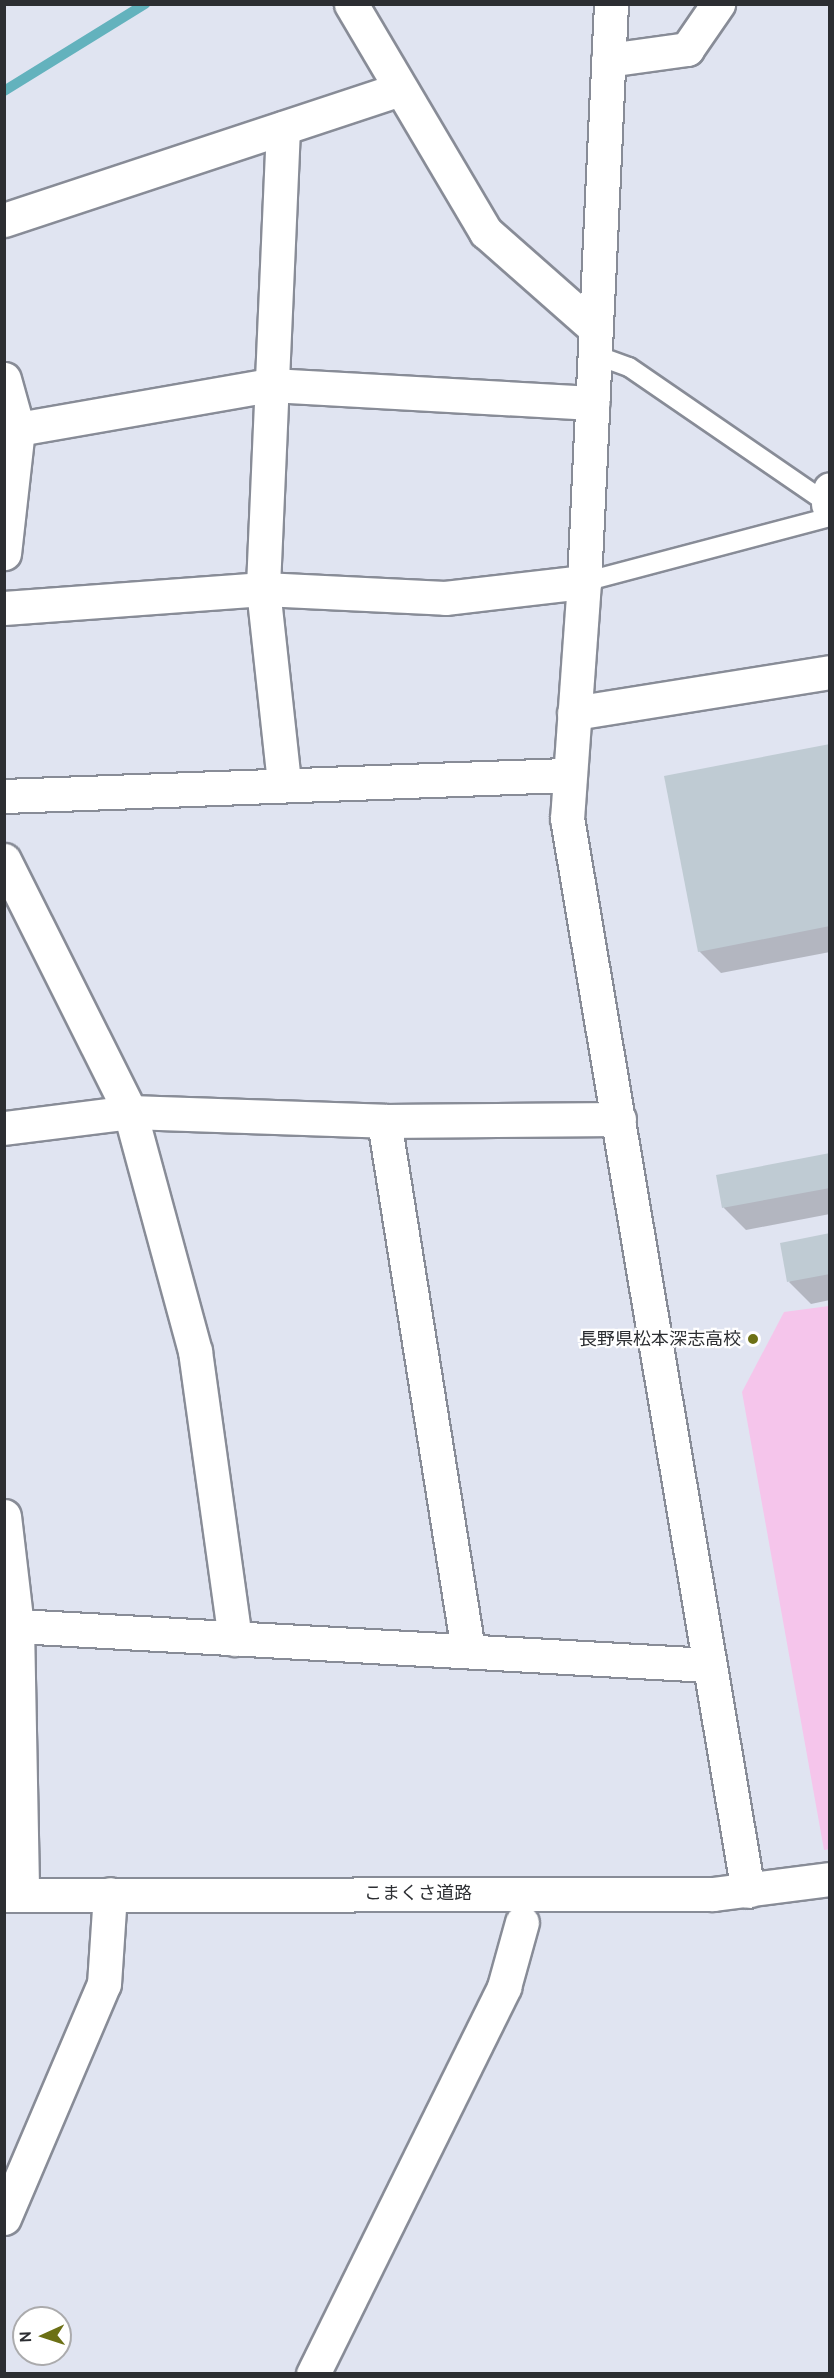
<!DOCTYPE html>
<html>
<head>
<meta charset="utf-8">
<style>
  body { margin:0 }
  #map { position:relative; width:834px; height:2378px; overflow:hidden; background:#e0e4f1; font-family:Cabin,"Noto Sans JP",sans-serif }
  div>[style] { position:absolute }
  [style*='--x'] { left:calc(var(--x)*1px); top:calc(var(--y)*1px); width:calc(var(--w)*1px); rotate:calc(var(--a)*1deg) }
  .green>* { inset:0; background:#f5c5eb }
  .shadow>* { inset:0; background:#0003 }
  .stream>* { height:10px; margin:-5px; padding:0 5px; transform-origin:5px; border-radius:5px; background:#63b2bd }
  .building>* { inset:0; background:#bfcbd3 }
  .roads { filter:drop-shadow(2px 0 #888c97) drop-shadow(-2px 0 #888c97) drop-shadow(0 2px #888c97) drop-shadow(0 -2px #888c97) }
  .service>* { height:18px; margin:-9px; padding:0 9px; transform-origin:9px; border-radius:9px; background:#fff }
  .minor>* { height:33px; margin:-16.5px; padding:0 16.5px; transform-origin:16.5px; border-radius:16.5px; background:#fff }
  .tertiary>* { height:33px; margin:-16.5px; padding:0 16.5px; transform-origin:16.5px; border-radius:16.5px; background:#fff }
  .dots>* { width:16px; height:16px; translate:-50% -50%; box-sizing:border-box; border:3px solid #fff; border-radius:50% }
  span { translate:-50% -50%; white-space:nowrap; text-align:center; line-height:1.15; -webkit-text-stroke:4.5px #fff; paint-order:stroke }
  .poi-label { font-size:18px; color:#2c2e32 }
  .right { translate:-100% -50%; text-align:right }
  .street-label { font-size:18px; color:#2c2e32 }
  .frame { position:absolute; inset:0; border:6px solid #2c2e32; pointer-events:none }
  .north { position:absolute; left:12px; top:2306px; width:60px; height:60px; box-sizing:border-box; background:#fff; border:2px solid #ababad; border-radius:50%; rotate:267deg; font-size:16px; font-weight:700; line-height:24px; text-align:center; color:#2c2e32 }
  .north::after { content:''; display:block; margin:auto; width:21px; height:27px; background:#6c7015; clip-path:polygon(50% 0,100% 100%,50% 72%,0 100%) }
</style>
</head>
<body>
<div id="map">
  <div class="green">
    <i style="clip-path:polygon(829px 1306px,830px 1849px,824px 1850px,742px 1392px,784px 1312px)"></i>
  </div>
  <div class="shadow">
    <i style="clip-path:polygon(830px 745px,830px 952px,721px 973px,699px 951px)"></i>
    <i style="clip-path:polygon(830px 1155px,830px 1214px,746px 1230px,724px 1208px,718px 1177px)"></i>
    <i style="clip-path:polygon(830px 1235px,830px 1300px,811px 1304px,789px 1282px)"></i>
  </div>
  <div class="stream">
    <i style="--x:4;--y:91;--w:166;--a:-31.7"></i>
  </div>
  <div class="building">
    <i style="clip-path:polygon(830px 744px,830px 926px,698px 952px,664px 776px)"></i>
    <i style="clip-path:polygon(830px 1153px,830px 1188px,722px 1208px,716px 1175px)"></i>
    <i style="clip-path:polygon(830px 1233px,830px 1274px,787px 1282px,780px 1243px)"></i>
  </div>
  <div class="roads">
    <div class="service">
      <i style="--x:593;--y:354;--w:38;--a:20"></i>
      <i style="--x:629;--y:367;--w:244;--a:34.5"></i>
      <i style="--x:584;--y:582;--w:254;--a:-14.8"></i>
    </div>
    <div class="minor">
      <i style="--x:351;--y:4;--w:265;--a:59.4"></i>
      <i style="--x:486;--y:232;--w:145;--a:41.4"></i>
      <i style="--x:608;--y:60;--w:80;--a:-7.9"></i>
      <i style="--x:687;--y:49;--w:55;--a:-55.4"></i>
      <i style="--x:283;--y:128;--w:461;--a:92.5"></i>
      <i style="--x:263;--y:589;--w:194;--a:83.8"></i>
      <i style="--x:4;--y:220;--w:414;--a:-18.3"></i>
      <i style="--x:4;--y:379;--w:52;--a:74.4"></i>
      <i style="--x:18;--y:429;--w:125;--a:96.4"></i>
      <i style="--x:18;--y:429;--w:257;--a:-9.9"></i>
      <i style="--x:271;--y:385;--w:322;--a:3.2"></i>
      <i style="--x:828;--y:504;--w:15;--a:-82"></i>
      <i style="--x:4;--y:608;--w:260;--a:-4.2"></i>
      <i style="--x:263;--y:589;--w:182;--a:2.8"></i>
      <i style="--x:445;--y:598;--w:140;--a:-6.6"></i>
      <i style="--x:574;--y:713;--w:259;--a:-9.1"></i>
      <i style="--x:4;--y:796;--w:563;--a:-2.14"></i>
      <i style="--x:4;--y:860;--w:282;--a:63.4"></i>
      <i style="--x:130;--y:1112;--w:248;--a:74.8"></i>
      <i style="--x:195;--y:1351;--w:291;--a:82.1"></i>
      <i style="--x:384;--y:1121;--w:536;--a:80.98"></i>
      <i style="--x:4;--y:1128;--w:127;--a:-7.2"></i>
      <i style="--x:130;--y:1112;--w:254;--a:2"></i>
      <i style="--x:384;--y:1121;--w:235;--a:-0.5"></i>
      <i style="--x:4;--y:1516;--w:111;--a:83.3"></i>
      <i style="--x:17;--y:1626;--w:268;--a:88.9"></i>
      <i style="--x:17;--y:1626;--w:692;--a:3.23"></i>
      <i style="--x:4;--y:2218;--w:254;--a:-66.9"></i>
      <i style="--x:104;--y:1984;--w:90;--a:-86.2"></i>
      <i style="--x:313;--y:2374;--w:432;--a:-63.7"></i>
      <i style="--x:504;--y:1987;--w:67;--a:-74.5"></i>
    </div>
    <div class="tertiary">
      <i style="--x:611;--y:4;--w:579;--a:92.67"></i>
      <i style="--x:584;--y:582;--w:237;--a:94.1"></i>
      <i style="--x:567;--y:818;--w:1088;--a:80.43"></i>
      <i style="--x:4;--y:1895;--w:709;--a:-0.08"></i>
      <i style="--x:713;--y:1894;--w:118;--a:-7.3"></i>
    </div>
  </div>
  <div class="dots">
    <i style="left:753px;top:1339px;background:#6c7015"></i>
  </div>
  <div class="poi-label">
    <span class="right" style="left:741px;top:1339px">長野県松本深志高校</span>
  </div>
  <div class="street-label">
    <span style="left:418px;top:1893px">こまくさ道路</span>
  </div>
  <div class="frame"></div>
  <div class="north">N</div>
</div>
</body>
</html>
